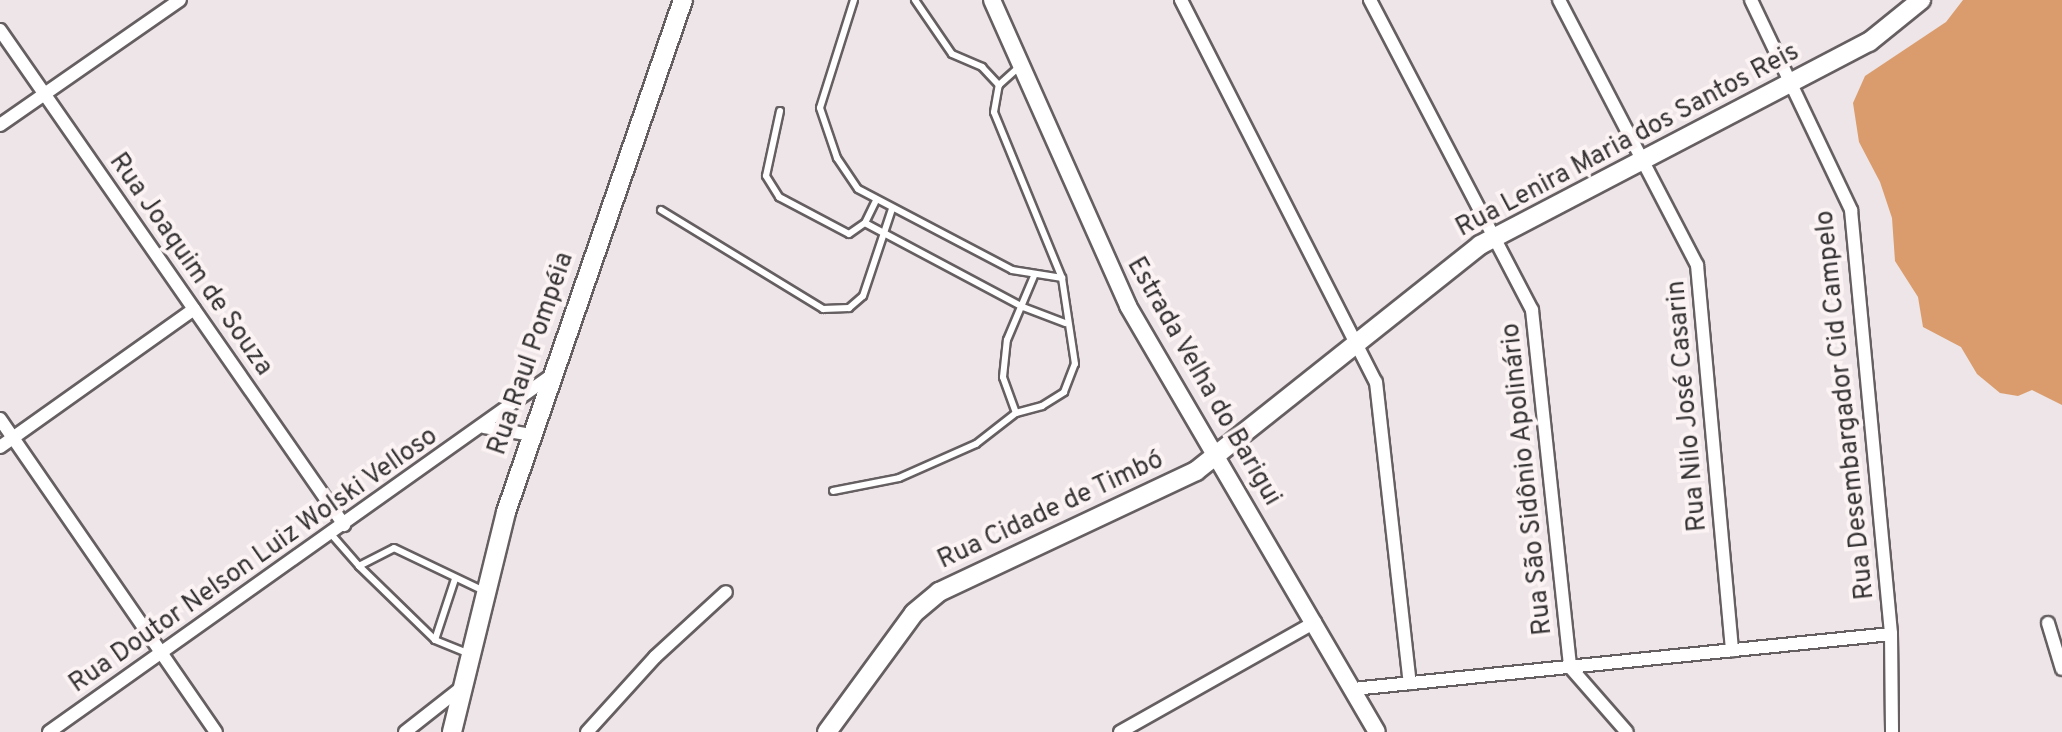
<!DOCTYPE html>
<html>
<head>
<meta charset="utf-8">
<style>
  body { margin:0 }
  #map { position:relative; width:2062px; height:732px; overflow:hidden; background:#ede5e7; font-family:Overpass,sans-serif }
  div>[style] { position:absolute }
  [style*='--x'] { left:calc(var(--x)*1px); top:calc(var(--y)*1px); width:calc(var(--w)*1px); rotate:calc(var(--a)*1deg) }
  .forest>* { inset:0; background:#da9c6c }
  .roads { filter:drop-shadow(2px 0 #665f61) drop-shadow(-2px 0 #665f61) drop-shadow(0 2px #665f61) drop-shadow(0 -2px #665f61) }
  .service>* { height:6px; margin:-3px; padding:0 3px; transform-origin:3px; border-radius:3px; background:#fff }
  .minor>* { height:12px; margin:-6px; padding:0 6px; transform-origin:6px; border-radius:6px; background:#fff }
  .tertiary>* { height:16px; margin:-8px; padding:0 8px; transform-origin:8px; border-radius:8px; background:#fff }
  .secondary>* { height:18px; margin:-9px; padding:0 9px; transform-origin:9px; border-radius:9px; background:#fff }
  span { translate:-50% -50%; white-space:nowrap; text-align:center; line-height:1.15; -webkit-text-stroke:8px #fbf3f4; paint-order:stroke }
  .street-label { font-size:26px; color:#363334 }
</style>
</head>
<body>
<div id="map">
  <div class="forest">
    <i style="clip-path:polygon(1963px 0,2062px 0,2062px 405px,2032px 390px,2018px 396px,2000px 393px,1977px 374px,1961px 347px,1923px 327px,1918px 297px,1895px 261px,1892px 218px,1880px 182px,1859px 142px,1853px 103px,1865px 76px,1946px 22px)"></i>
  </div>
  <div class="roads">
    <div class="service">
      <i style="--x:854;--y:0;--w:113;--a:107.5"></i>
      <i style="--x:820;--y:108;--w:53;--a:71.2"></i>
      <i style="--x:837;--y:158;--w:37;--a:56"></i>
      <i style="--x:858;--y:189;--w:174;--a:27.7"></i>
      <i style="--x:1012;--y:270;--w:51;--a:9.1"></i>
      <i style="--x:915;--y:0;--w:65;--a:55.6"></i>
      <i style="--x:952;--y:54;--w:33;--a:23"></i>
      <i style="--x:982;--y:67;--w:25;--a:47"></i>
      <i style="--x:780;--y:111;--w:66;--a:102.2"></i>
      <i style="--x:766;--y:176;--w:25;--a:58"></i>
      <i style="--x:779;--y:197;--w:79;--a:27.9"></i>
      <i style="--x:849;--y:234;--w:19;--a:-35"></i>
      <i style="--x:865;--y:223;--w:25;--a:-64"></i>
      <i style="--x:661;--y:210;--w:190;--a:31.4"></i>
      <i style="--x:823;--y:309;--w:26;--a:-2"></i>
      <i style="--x:849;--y:308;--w:18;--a:-41"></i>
      <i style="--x:863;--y:296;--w:92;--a:-71.6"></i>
      <i style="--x:865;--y:223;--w:179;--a:28"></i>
      <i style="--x:1023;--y:307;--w:45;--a:20.9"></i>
      <i style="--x:1016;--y:413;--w:38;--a:-110"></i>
      <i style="--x:1003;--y:377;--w:37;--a:-84"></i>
      <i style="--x:1007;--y:340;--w:69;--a:-67.1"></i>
      <i style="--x:833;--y:491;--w:67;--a:-11.1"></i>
      <i style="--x:899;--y:478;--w:84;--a:-23.8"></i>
      <i style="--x:976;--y:444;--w:51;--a:-37.8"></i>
      <i style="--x:1016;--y:413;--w:27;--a:-15"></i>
      <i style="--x:1042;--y:406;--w:26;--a:-32"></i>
      <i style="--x:1064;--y:392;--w:30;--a:-69"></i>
      <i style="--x:1075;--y:364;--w:87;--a:-98.6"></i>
      <i style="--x:1062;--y:278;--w:179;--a:-112.3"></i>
      <i style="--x:994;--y:112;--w:27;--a:-80"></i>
      <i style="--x:999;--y:85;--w:28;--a:-42"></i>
      <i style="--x:331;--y:534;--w:43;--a:48.8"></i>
      <i style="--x:359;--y:566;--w:39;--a:-27"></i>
      <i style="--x:394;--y:548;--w:98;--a:25.5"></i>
      <i style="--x:359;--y:566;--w:106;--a:44.2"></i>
      <i style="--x:455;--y:579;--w:64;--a:108.2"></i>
      <i style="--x:435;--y:640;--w:35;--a:22"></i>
    </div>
    <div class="minor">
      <i style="--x:1181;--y:0;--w:429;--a:63"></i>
      <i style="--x:1376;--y:382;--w:303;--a:83.6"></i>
      <i style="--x:1370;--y:0;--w:350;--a:62.4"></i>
      <i style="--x:1532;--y:310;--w:359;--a:83.9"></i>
      <i style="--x:1570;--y:667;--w:86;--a:48.8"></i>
      <i style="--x:1559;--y:0;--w:299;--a:62.5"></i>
      <i style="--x:1697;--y:265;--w:387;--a:84.8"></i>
      <i style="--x:1751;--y:0;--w:233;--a:64.5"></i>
      <i style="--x:1851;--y:210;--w:426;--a:84.6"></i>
      <i style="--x:1891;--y:634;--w:98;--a:89.4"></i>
      <i style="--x:0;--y:30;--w:603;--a:55.2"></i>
      <i style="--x:0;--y:125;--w:219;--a:-34.8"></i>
      <i style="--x:0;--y:419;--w:380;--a:55.4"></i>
      <i style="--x:484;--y:427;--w:49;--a:9.5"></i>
      <i style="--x:0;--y:447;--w:238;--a:-35.4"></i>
      <i style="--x:2048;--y:623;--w:48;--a:73.1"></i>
      <i style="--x:1353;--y:689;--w:541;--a:-5.84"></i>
      <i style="--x:49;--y:732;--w:617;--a:-35.36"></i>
      <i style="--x:405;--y:732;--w:71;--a:-38.2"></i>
      <i style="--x:587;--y:732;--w:101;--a:-47.8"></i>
      <i style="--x:655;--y:657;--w:96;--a:-42.5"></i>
      <i style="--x:1120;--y:732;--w:224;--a:-29.4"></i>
    </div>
    <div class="tertiary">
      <i style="--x:992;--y:0;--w:335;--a:66"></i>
      <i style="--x:1128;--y:306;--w:493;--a:59.7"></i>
    </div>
    <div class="secondary">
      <i style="--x:452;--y:732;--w:227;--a:-76.2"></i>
      <i style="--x:506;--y:512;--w:542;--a:-70.93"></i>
      <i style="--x:827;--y:732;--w:147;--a:-53.8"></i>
      <i style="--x:914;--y:613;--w:33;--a:-40"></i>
      <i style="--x:939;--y:592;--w:284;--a:-25.2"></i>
      <i style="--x:1196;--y:471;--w:363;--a:-38.5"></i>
      <i style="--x:1480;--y:245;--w:439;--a:-27.6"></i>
      <i style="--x:1869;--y:42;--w:67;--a:-38.9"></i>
    </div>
  </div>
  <div class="street-label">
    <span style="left:1628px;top:141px;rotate:-28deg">Rua Lenira Maria dos Santos Reis</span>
    <span style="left:190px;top:265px;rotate:55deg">Rua Joaquim de Souza</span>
    <span style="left:532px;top:354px;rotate:-71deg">Rua Raul Pompéia</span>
    <span style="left:1203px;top:382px;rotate:60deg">Estrada Velha do Barigui</span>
    <span style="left:1846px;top:405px;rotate:-96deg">Rua Desembargador Cid Campelo</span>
    <span style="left:1688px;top:406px;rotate:-95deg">Rua Nilo José Casarin</span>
    <span style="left:1528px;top:479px;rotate:-96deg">Rua São Sidônio Apolinário</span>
    <span style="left:1051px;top:511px;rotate:-25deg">Rua Cidade de Timbó</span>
    <span style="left:254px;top:561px;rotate:-35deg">Rua Doutor Nelson Luiz Wolski Velloso</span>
  </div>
</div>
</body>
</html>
